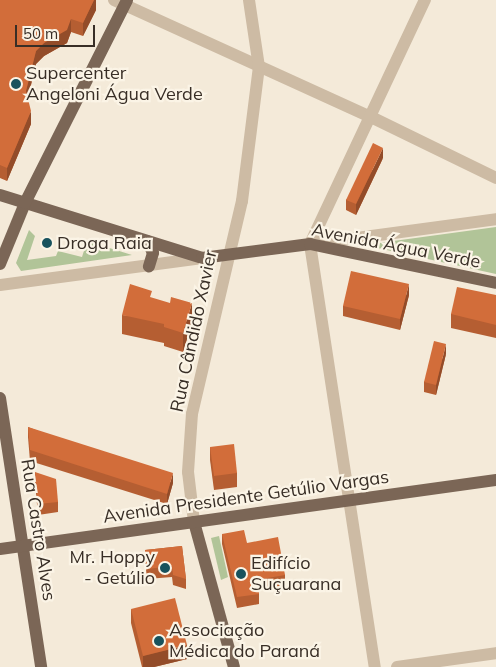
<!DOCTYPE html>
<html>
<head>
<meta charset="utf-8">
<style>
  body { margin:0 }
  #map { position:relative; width:496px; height:667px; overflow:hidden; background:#f4ead9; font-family:Mulish,sans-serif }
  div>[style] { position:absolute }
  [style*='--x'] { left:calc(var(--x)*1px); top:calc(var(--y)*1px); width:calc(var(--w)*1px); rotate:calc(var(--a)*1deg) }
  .green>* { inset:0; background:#b1c498 }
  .minor>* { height:12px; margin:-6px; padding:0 6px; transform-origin:6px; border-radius:6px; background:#cdbba4 }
  .major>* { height:12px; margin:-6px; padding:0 6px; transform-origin:6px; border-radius:6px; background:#7b6656 }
  .wall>* { inset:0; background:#b55e32 }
  .shaded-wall>* { inset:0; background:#934c29 }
  .building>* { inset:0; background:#d26d3a }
  .dots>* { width:14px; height:14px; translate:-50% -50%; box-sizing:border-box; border:2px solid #fbf4e6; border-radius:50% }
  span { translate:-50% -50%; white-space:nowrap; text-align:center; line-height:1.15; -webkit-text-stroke:4.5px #fbf4e6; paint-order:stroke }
  .poi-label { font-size:18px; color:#382e26 }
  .left { translate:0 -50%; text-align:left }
  .right { translate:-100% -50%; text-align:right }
  .street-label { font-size:18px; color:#382e26 }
  .scale { position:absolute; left:15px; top:25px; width:80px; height:22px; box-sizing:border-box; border:2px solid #382e26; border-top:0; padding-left:6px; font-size:15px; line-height:18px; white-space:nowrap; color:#382e26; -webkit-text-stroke:4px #fbf4e6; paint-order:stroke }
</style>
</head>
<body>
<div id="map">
  <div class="green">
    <i style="clip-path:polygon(496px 227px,496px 274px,364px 245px)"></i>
    <i style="clip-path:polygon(29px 230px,35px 236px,27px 260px,56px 256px,58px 251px,82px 257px,87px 241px,132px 255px,21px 271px,16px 263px)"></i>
    <i style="clip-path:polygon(219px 536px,228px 577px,221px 580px,211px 538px)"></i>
  </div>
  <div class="minor">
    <i style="--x:114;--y:0;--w:282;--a:24.5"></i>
    <i style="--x:371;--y:117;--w:139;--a:26"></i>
    <i style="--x:310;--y:244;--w:428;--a:81.3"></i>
    <i style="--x:310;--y:244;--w:270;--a:-64.8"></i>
    <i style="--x:312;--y:244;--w:186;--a:-7.7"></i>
    <i style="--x:0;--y:285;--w:204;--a:-7.6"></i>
    <i style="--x:194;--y:522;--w:50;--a:-96.8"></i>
    <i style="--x:188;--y:472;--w:58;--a:-86.1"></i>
    <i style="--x:192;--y:414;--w:219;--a:-76.8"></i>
    <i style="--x:242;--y:201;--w:135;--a:-82.8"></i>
    <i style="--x:259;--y:67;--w:68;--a:-98.5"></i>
    <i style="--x:397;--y:667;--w:100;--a:-8"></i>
  </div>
  <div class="major">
    <i style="--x:0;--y:195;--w:212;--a:17.3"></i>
    <i style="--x:202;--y:258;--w:109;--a:-7.4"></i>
    <i style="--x:310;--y:244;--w:190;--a:11.8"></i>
    <i style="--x:147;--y:241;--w:13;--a:63"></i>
    <i style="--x:153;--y:253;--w:14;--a:107"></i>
    <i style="--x:0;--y:264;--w:66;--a:-67.7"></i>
    <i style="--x:25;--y:203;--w:227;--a:-63.3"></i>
    <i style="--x:0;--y:398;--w:272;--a:81.3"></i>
    <i style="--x:194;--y:522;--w:150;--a:74.6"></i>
    <i style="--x:0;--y:549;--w:501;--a:-7.92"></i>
  </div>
  <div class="wall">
    <i style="clip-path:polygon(0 0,96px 0,96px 10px,83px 36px,71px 32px,67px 43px,44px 56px,36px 64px,28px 98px,31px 124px,7px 181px,0 178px)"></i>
    <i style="clip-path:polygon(383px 158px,356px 215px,346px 210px,346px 200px)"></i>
    <i style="clip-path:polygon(409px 295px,400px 330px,343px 316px,343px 306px)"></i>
    <i style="clip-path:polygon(496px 295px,496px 338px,451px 328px,451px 314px)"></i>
    <i style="clip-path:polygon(122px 315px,192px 322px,183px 352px,164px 346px,164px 343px,122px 334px)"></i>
    <i style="clip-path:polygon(446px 354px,436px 395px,424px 392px,424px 382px)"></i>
    <i style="clip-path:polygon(28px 427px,173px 483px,167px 504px,30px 461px,28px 437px)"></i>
    <i style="clip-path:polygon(210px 447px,237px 473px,237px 487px,214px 490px,210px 460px)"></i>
    <i style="clip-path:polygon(35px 472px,58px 502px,58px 512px,38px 515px,35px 482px)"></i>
    <i style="clip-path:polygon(222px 534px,247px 543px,285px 575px,285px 585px,258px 590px,259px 594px,259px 604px,237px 608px,222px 544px)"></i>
    <i style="clip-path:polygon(182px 546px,186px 579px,186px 589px,173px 585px,172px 577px,147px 579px,145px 560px,145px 550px)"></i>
    <i style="clip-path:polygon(131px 609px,187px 659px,154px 667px,142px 667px,131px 623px)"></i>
  </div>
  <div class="shaded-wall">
    <i style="clip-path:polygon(94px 0,96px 0,96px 10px,83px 36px,83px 23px)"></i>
    <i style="clip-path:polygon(71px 19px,71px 32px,67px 43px,44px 56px,36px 64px,26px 104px,26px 91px,36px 51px,44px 43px)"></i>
    <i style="clip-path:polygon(31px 111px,31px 124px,7px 181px,7px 168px)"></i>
    <i style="clip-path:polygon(383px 148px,383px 158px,356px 215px,356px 204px)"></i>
    <i style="clip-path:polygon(409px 284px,409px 295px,400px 330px,400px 319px)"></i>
    <i style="clip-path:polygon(192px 303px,192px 322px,183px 352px,183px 333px)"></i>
    <i style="clip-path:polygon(446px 344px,446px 354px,436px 395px,436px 385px)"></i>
    <i style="clip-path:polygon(173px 473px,173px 483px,167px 504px,167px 494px)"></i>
    <i style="clip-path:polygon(187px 645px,187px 659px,154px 667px,143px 667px,143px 656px)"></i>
  </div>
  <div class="building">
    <i style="clip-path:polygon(0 0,94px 0,83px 23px,71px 19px,67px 30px,44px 43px,36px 51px,26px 91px,31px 111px,7px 168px,0 165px)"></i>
    <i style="clip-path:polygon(373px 143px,383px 148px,356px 204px,346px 200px)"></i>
    <i style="clip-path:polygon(351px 271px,409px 284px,400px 319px,343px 306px)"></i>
    <i style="clip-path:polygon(130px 284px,152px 291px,150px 297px,170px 303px,171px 297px,192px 303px,183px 333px,164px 327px,164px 324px,122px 315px)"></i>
    <i style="clip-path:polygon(457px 287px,496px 295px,496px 325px,451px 314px)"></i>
    <i style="clip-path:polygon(434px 341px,446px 344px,436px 385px,424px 382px)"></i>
    <i style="clip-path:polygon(28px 427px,173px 473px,167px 494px,30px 450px)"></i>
    <i style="clip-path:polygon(234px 444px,237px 473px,214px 476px,210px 447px)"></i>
    <i style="clip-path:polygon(35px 472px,56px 479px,58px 502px,38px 504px)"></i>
    <i style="clip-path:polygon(244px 530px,247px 543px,278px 537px,285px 575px,256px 580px,259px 594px,237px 597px,222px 534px)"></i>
    <i style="clip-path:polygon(182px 546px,186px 579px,173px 575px,172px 566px,147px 569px,145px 550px)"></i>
    <i style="clip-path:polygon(175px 598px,187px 645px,143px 656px,131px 609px)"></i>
  </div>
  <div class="dots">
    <i style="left:16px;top:84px;background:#18525d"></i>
    <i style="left:47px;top:243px;background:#18525d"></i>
    <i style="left:165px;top:568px;background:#18525d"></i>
    <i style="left:241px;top:574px;background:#18525d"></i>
    <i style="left:159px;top:641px;background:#18525d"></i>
  </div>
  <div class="poi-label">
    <span class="left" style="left:26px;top:84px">Supercenter<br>Angeloni Água Verde</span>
    <span class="left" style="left:57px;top:243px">Droga Raia</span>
    <span class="right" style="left:155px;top:568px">Mr. Hoppy<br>- Getúlio</span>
    <span class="left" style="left:251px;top:574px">Edifício<br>Suçuarana</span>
    <span class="left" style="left:169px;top:641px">Associação<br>Médica do Paraná</span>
  </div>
  <div class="street-label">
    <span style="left:396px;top:246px;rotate:11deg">Avenida Água Verde</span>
    <span style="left:194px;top:331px;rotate:-78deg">Rua Cândido Xavier</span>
    <span style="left:246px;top:497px;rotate:-8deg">Avenida Presidente Getúlio Vargas</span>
    <span style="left:38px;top:530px;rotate:81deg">Rua Castro Alves</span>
  </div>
  <div class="scale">50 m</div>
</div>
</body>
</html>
